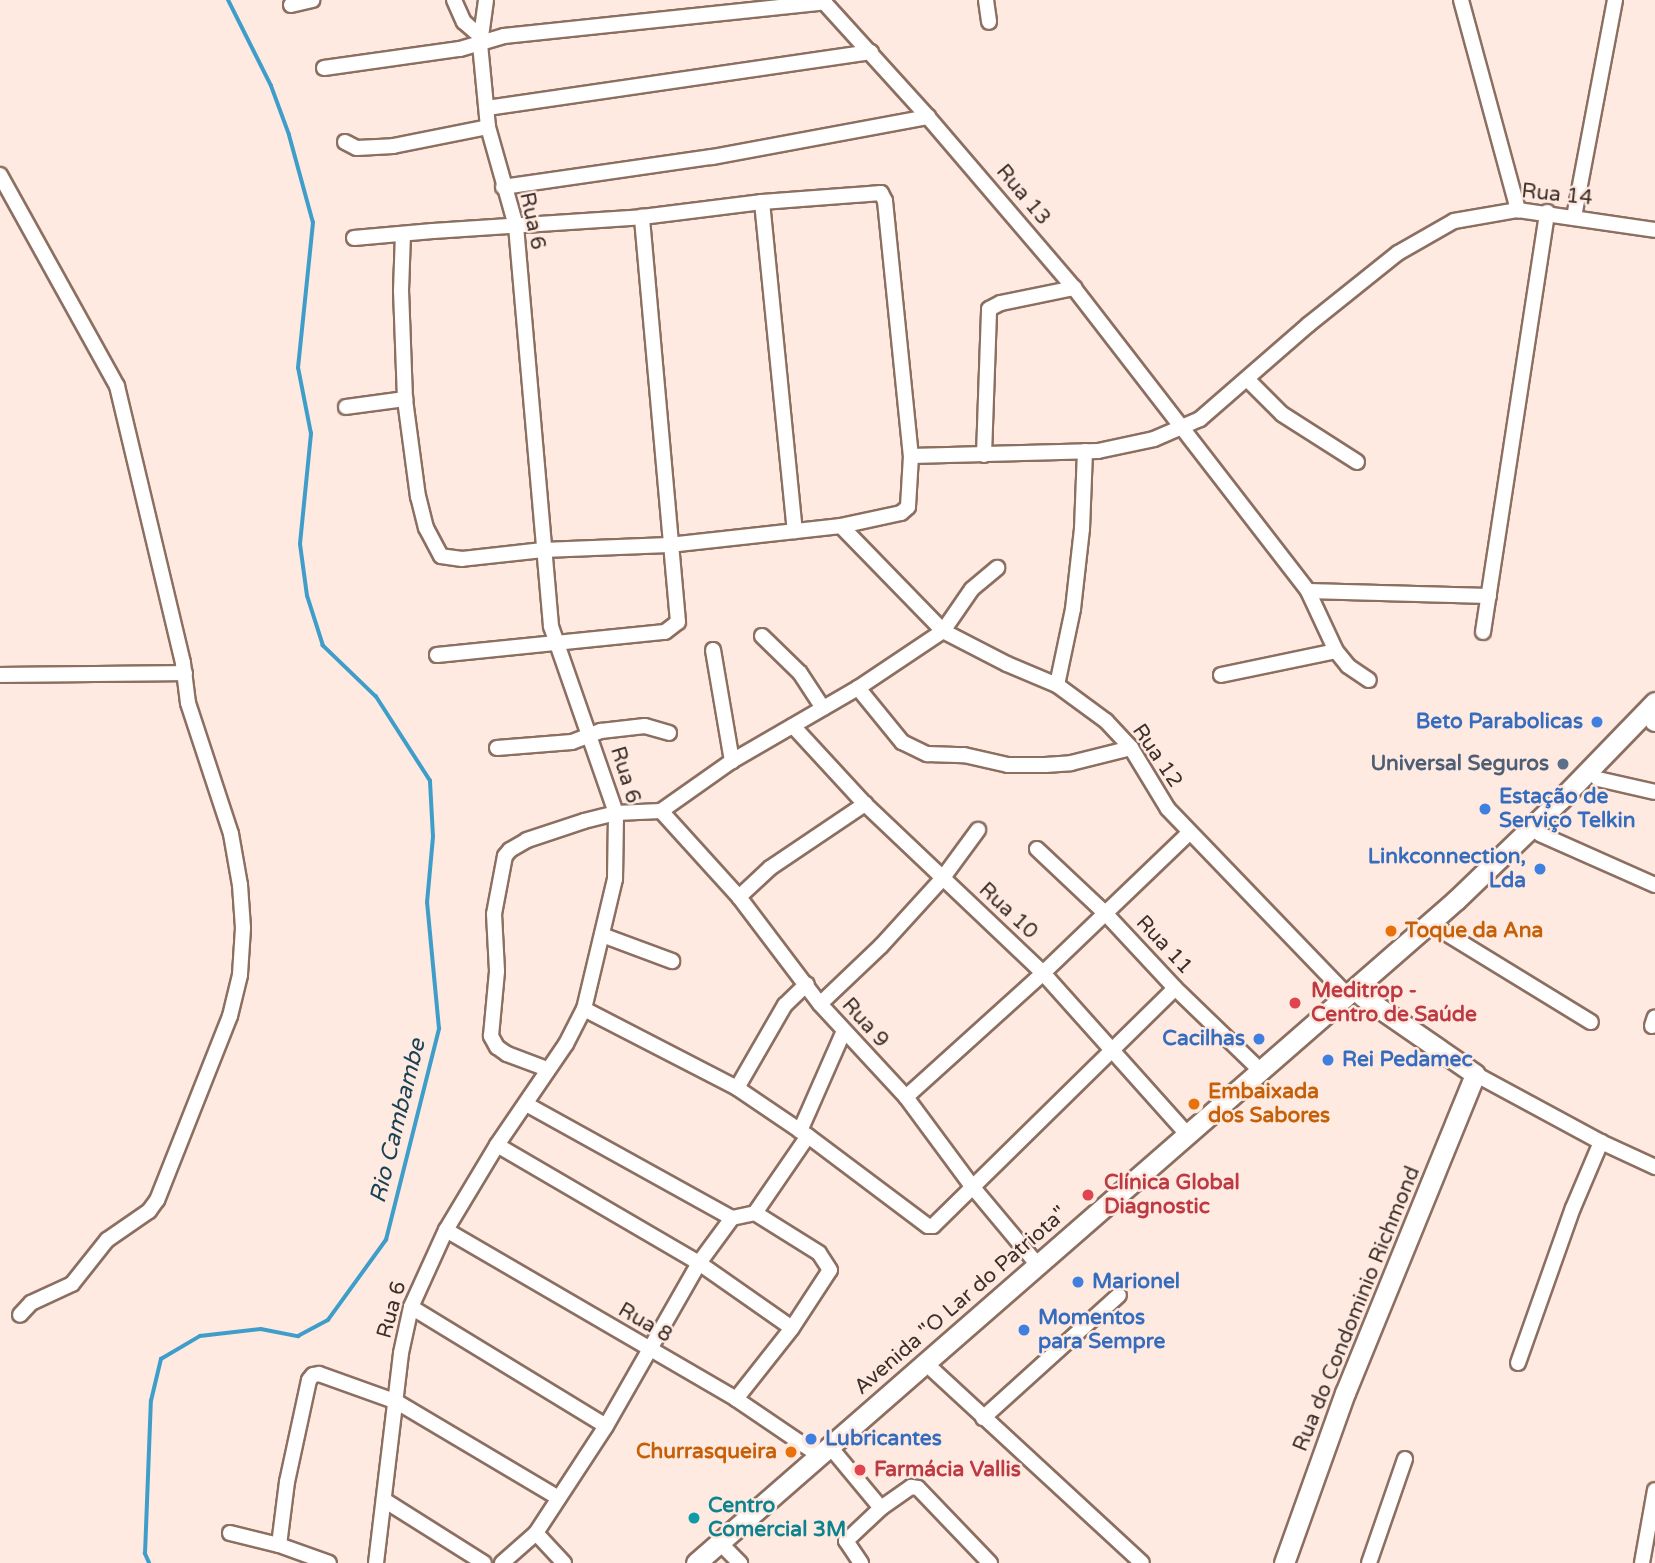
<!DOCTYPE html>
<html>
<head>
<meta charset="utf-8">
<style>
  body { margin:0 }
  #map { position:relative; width:1655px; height:1563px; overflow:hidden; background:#feeae1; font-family:"Varela Round",sans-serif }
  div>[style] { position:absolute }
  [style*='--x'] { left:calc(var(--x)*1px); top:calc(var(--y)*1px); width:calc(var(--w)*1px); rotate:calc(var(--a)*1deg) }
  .stream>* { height:3.5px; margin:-1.75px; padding:0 1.75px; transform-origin:1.75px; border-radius:1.75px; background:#3f9ec9 }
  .roads { filter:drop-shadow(2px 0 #8c6f61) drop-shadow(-2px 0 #8c6f61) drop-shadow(0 2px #8c6f61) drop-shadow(0 -2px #8c6f61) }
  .minor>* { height:14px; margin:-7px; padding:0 7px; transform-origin:7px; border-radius:7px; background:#fff }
  .secondary>* { height:19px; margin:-9.5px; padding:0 9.5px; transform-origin:9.5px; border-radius:9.5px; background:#fff }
  .dots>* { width:19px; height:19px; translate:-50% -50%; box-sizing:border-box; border:4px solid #feeae1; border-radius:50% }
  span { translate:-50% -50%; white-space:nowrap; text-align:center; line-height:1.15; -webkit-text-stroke:5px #feeae1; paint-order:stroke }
  .street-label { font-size:21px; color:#3c2f29 }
  .shop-label { font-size:21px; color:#366cbe; font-weight:700 }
  .right { translate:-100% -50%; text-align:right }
  .left { translate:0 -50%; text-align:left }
  .service-label { font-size:21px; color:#4e5e75; font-weight:700 }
  .food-label { font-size:21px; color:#c56008; font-weight:700 }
  .health-label { font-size:21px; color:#be3a42; font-weight:700 }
  .culture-label { font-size:21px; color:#0d838f; font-weight:700 }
  .water-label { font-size:23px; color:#194154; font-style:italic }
</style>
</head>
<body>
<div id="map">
  <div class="stream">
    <i style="--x:149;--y:1563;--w:10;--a:-114"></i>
    <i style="--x:145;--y:1554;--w:153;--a:-87.8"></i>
    <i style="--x:151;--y:1401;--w:43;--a:-76.6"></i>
    <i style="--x:161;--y:1359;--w:45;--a:-30.5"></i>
    <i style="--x:200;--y:1336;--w:61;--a:-6.5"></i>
    <i style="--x:261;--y:1329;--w:38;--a:11"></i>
    <i style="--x:298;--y:1336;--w:34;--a:-28"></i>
    <i style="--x:328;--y:1320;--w:99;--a:-54.1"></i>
    <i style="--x:386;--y:1240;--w:218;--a:-75.9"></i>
    <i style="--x:439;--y:1029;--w:127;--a:-95.4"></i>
    <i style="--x:427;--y:903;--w:66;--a:-84.8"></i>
    <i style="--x:433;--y:837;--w:56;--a:-93.1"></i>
    <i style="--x:430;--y:781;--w:100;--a:-122.7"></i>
    <i style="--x:376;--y:697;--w:74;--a:-136.1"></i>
    <i style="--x:323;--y:646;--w:52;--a:-107.7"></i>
    <i style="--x:307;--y:596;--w:52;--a:-97.7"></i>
    <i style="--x:300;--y:544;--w:111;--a:-84.3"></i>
    <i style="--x:311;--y:434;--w:67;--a:-101.1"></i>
    <i style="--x:298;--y:368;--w:146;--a:-84.1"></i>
    <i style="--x:313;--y:223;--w:91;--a:-105.3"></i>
    <i style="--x:289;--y:135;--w:52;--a:-110.2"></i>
    <i style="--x:271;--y:86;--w:96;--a:-116.6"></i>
  </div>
  <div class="roads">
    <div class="minor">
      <i style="--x:454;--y:0;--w:24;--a:66"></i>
      <i style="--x:464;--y:22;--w:23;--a:41"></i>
      <i style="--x:822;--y:0;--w:158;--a:47.8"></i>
      <i style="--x:928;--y:117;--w:225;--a:49.5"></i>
      <i style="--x:1074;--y:288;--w:383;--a:52.3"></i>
      <i style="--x:1308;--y:591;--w:66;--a:65"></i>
      <i style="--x:1336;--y:651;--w:19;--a:51"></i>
      <i style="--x:1348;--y:666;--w:25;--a:34"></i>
      <i style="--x:986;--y:0;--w:22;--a:82"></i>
      <i style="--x:1461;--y:0;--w:218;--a:74.8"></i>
      <i style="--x:291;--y:5;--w:22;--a:-13"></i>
      <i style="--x:324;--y:68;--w:137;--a:-8"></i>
      <i style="--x:460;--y:49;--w:46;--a:-16.5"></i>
      <i style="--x:504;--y:36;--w:323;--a:-6"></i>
      <i style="--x:487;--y:108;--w:388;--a:-8.3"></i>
      <i style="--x:345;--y:142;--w:13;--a:27"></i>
      <i style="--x:357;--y:148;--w:36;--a:-3"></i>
      <i style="--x:393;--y:146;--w:97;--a:-11.3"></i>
      <i style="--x:0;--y:175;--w:241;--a:61"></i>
      <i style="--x:117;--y:386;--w:285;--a:76.6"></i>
      <i style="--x:183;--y:663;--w:40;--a:82.9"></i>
      <i style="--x:188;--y:703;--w:138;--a:71.8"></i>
      <i style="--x:231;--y:834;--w:52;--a:80"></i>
      <i style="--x:240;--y:885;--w:43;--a:86"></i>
      <i style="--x:243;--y:928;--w:47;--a:93.7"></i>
      <i style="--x:240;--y:975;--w:42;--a:103.7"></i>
      <i style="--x:230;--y:1016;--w:198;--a:111.6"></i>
      <i style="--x:157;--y:1200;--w:14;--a:126"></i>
      <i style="--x:149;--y:1211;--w:51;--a:145.4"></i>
      <i style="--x:107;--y:1240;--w:56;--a:128.5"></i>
      <i style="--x:72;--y:1284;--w:45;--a:155.1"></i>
      <i style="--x:31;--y:1303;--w:16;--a:133"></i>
      <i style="--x:503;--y:187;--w:211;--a:-8.2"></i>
      <i style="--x:712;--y:157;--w:220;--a:-10.5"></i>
      <i style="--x:762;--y:202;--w:331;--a:84.3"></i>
      <i style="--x:1574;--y:217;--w:221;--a:-79.3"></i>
      <i style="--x:354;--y:238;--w:79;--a:-5.1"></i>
      <i style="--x:433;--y:231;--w:209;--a:-3.8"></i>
      <i style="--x:642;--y:217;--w:121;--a:-7.1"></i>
      <i style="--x:762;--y:202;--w:119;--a:-4.3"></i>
      <i style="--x:881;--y:193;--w:9;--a:63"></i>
      <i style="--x:885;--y:201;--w:256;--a:84.2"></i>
      <i style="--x:911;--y:456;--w:51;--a:93.4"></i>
      <i style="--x:908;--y:507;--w:9;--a:139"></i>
      <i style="--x:901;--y:513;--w:61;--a:167.8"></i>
      <i style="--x:841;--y:526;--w:173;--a:173.7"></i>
      <i style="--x:669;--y:545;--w:126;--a:177.7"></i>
      <i style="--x:543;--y:550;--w:81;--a:173.7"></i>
      <i style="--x:462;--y:559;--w:21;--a:-172"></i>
      <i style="--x:441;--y:556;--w:32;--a:-118"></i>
      <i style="--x:426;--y:528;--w:32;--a:-104"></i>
      <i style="--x:418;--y:497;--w:99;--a:-97.6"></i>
      <i style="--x:405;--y:399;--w:108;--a:-92.1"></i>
      <i style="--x:401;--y:291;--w:57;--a:-88"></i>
      <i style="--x:1247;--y:379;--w:49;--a:45"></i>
      <i style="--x:1282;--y:414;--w:89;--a:32.6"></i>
      <i style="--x:346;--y:407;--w:60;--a:-7.7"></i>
      <i style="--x:984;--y:455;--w:146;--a:-88"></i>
      <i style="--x:989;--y:309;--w:13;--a:-27"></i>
      <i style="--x:1001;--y:303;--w:75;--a:-11.6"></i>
      <i style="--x:911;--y:456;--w:187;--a:-1.5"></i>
      <i style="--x:1098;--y:451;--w:57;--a:-12.1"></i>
      <i style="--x:1154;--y:439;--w:50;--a:-23.5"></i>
      <i style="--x:1200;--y:419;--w:143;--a:-41"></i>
      <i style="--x:1308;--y:325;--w:115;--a:-38.7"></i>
      <i style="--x:1398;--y:253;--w:64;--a:-29.7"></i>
      <i style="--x:1454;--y:221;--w:65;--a:-9.8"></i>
      <i style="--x:1518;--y:210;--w:138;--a:8.3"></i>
      <i style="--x:841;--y:526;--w:146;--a:45.8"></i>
      <i style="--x:943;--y:631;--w:72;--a:27.3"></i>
      <i style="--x:1007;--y:664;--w:54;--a:22.8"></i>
      <i style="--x:1057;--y:685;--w:61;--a:36.3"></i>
      <i style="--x:1106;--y:721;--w:37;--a:47"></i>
      <i style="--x:1131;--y:748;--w:71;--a:58.8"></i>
      <i style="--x:1168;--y:809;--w:257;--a:46.1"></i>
      <i style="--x:1308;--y:591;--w:181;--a:1.6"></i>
      <i style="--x:1483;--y:632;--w:425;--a:-81.3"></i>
      <i style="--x:762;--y:636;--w:53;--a:44.2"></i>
      <i style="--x:800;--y:673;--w:42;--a:56.7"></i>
      <i style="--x:713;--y:650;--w:113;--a:80.3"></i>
      <i style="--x:437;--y:655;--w:229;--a:-5.8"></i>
      <i style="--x:665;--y:632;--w:16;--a:-38"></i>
      <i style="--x:678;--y:622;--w:407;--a:-95.1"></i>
      <i style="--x:0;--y:675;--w:185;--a:-0.6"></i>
      <i style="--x:1221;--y:675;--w:117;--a:-11.8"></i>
      <i style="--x:1057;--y:685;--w:78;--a:-78.1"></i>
      <i style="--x:1073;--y:609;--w:81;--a:-83.6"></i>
      <i style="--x:1082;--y:529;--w:78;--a:-87.8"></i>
      <i style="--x:858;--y:688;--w:70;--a:50.8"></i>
      <i style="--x:902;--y:742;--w:28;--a:26"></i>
      <i style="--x:927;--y:754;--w:37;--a:2"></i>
      <i style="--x:964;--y:755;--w:45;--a:12.8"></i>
      <i style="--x:1008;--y:765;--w:37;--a:0"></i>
      <i style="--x:1045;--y:765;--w:26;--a:-4"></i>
      <i style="--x:1071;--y:763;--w:62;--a:-14"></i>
      <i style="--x:1653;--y:723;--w:2;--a:27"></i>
      <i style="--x:793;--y:726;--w:106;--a:47.3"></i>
      <i style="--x:865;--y:804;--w:245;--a:43.5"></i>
      <i style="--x:1043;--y:973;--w:215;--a:48.2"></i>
      <i style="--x:497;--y:748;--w:75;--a:-4.6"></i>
      <i style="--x:572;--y:742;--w:31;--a:-21"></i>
      <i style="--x:601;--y:731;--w:44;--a:-6.5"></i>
      <i style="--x:645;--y:726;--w:25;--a:16"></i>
      <i style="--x:1598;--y:779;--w:58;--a:12.8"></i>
      <i style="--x:661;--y:811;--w:116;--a:47.8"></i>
      <i style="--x:739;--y:897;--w:134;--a:52.9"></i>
      <i style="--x:820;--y:1004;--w:127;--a:47.2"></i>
      <i style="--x:906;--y:1097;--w:109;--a:53.5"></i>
      <i style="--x:971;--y:1185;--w:103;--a:50.1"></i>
      <i style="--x:1540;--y:834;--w:126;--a:23.9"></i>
      <i style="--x:1037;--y:849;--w:95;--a:43.3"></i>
      <i style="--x:1106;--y:914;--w:101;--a:47"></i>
      <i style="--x:1175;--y:988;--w:118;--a:44"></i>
      <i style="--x:739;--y:897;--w:42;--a:-43.1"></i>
      <i style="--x:770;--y:868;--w:115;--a:-34"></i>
      <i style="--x:1439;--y:929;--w:178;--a:31.5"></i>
      <i style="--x:602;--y:935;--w:75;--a:20.4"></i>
      <i style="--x:820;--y:1004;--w:84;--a:-43.6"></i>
      <i style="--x:881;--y:946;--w:91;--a:-47.7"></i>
      <i style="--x:942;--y:879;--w:61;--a:-53.7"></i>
      <i style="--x:584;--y:1009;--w:172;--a:27.3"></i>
      <i style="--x:737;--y:1088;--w:86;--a:34.1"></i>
      <i style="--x:808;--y:1136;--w:150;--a:36.9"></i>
      <i style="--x:928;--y:1226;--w:5;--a:0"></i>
      <i style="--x:933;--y:1226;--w:339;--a:-44.5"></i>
      <i style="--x:1652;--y:1026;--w:9;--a:-72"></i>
      <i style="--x:547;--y:1069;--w:43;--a:-159.4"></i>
      <i style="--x:507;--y:1054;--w:12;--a:-145"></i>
      <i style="--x:497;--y:1047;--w:13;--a:-119"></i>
      <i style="--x:491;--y:1036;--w:65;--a:-84.7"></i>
      <i style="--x:497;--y:971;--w:57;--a:-93"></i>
      <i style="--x:494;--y:914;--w:59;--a:-79.3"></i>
      <i style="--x:505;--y:856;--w:8;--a:-50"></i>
      <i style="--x:510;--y:850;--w:20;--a:-30"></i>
      <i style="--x:527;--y:840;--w:60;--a:-18.4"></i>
      <i style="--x:584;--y:821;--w:33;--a:-14"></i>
      <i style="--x:616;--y:813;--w:45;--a:-2.5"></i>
      <i style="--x:661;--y:811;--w:87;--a:-35.2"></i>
      <i style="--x:732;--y:761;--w:146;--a:-30.1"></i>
      <i style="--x:858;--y:688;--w:102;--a:-33.8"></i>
      <i style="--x:943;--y:631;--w:51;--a:-55.4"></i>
      <i style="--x:972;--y:589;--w:33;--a:-40"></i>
      <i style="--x:1475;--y:1074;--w:143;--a:28.4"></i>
      <i style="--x:1601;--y:1142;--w:60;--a:24.8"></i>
      <i style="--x:737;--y:1088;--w:96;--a:-60"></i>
      <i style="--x:785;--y:1005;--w:30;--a:-44"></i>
      <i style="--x:906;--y:1097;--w:185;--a:-42.1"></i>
      <i style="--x:1043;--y:973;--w:202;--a:-43.8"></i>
      <i style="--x:526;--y:1104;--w:235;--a:29"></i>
      <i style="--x:732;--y:1218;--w:24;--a:-12"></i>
      <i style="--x:755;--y:1213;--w:93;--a:-55.5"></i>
      <i style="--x:800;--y:1131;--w:109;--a:-66.3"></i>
      <i style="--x:497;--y:1145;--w:234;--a:30.3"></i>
      <i style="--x:699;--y:1263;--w:113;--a:35"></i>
      <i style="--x:446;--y:1230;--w:336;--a:30.2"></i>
      <i style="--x:736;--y:1399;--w:102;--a:34.2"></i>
      <i style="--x:411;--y:1307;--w:228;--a:31.4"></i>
      <i style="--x:1518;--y:1363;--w:164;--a:-70.5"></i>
      <i style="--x:1573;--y:1208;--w:72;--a:-67"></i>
      <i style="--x:933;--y:1370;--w:284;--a:42.7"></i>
      <i style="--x:736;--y:1399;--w:90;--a:-51.7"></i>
      <i style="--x:792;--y:1328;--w:69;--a:-56.8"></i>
      <i style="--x:830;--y:1270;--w:20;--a:-123"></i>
      <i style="--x:819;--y:1253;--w:75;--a:-148"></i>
      <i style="--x:983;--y:1418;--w:183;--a:-42.1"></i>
      <i style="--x:836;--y:1454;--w:70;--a:50.2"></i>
      <i style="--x:384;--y:1500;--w:118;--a:32.2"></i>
      <i style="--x:230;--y:1533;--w:50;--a:13.8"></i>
      <i style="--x:279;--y:1545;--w:53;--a:19.8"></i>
      <i style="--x:536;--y:1533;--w:41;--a:47"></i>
      <i style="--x:279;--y:1545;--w:64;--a:-82.8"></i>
      <i style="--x:287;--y:1482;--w:104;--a:-77.8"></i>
      <i style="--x:309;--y:1380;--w:6;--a:-51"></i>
      <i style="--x:313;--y:1375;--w:6;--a:-9"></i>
      <i style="--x:319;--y:1374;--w:83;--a:19.7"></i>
      <i style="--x:397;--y:1402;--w:188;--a:30.7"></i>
      <i style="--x:726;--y:1549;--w:20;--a:45"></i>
      <i style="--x:376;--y:1563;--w:211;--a:-83.2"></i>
      <i style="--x:401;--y:1353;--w:47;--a:-77.7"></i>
      <i style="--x:411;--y:1307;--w:85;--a:-65.6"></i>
      <i style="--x:446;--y:1230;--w:99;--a:-59"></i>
      <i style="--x:497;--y:1145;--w:122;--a:-55.7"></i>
      <i style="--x:566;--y:1044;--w:39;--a:-63"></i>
      <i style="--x:584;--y:1009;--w:134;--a:-76.6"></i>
      <i style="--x:615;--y:879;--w:66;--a:-89.1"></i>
      <i style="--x:616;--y:813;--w:198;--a:-109.2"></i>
      <i style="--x:551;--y:626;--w:402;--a:-95"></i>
      <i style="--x:516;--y:226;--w:103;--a:-105.8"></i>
      <i style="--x:488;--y:127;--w:83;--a:-95.5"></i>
      <i style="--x:480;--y:44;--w:44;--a:-82.2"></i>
      <i style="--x:502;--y:1563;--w:45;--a:-41.4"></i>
      <i style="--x:536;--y:1533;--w:128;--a:-56.8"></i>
      <i style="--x:606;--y:1426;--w:188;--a:-60.3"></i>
      <i style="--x:699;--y:1263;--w:56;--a:-53.7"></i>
      <i style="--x:861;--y:1563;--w:27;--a:-124"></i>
      <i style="--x:846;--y:1541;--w:48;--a:-43.3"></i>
      <i style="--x:881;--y:1508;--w:37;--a:-35"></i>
      <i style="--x:911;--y:1487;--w:7;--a:8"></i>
      <i style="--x:918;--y:1488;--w:104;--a:46.2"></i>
      <i style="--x:1369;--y:1563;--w:110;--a:-70.9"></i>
      <i style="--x:1642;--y:1563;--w:74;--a:-79.9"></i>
    </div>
    <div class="secondary">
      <i style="--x:696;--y:1563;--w:1009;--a:-41.1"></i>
      <i style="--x:1456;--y:900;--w:146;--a:-43.9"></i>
      <i style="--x:1561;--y:799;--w:135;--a:-45.9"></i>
      <i style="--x:1284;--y:1563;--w:181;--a:-70.3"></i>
      <i style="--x:1345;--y:1393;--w:344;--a:-67.8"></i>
      <i style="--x:1475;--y:1074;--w:137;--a:-145.4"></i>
    </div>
  </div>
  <div class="dots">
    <i style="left:1597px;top:722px;background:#3f7fe0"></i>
    <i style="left:1563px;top:764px;background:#5c6f8a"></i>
    <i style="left:1485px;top:809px;background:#3f7fe0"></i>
    <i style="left:1540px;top:869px;background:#3f7fe0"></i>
    <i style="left:1391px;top:931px;background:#e8710a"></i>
    <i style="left:1295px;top:1003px;background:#e0444e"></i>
    <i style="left:1259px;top:1039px;background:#3f7fe0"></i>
    <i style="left:1328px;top:1060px;background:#3f7fe0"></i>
    <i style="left:1194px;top:1104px;background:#e8710a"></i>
    <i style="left:1088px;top:1195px;background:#e0444e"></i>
    <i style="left:1078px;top:1282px;background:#3f7fe0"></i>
    <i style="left:1024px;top:1330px;background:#3f7fe0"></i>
    <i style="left:811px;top:1439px;background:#3f7fe0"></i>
    <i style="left:791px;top:1452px;background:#e8710a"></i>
    <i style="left:860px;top:1470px;background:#e0444e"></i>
    <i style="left:694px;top:1518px;background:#0f9aa8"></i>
  </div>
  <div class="street-label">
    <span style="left:1023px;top:195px;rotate:50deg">Rua 13</span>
    <span style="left:1557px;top:195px;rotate:6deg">Rua 14</span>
    <span style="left:532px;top:221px;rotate:78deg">Rua 6</span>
    <span style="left:1157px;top:756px;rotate:56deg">Rua 12</span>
    <span style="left:625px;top:775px;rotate:73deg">Rua 6</span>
    <span style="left:1008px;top:911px;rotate:43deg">Rua 10</span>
    <span style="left:1164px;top:945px;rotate:47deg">Rua 11</span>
    <span style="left:865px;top:1023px;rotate:48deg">Rua 9</span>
    <span style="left:961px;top:1301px;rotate:-41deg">Avenida "O Lar do Patriota"</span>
    <span style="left:1357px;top:1309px;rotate:-68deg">Rua do Condominio Richmond</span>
    <span style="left:392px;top:1310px;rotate:-74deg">Rua 6</span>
    <span style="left:645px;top:1323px;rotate:30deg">Rua 8</span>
  </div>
  <div class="shop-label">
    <span class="right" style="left:1583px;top:722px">Beto Parabolicas</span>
    <span class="left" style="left:1499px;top:809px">Estação de<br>Serviço Telkin</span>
    <span class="right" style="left:1526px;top:869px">Linkconnection,<br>Lda</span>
    <span class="right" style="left:1245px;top:1039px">Cacilhas</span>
    <span class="left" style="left:1342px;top:1060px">Rei Pedamec</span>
    <span class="left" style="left:1092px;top:1282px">Marionel</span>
    <span class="left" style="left:1038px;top:1330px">Momentos<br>para Sempre</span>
    <span class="left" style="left:825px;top:1439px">Lubricantes</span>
  </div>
  <div class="service-label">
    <span class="right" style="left:1549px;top:764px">Universal Seguros</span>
  </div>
  <div class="food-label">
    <span class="left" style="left:1405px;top:931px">Toque da Ana</span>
    <span class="left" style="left:1208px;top:1104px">Embaixada<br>dos Sabores</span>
    <span class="right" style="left:777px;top:1452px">Churrasqueira</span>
  </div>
  <div class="health-label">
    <span class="left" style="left:1311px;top:1003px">Meditrop -<br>Centro de Saúde</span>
    <span class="left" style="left:1104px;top:1195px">Clínica Global<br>Diagnostic</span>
    <span class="left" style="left:874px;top:1470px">Farmácia Vallis</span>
  </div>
  <div class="culture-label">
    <span class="left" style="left:708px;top:1518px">Centro<br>Comercial 3M</span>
  </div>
  <div class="water-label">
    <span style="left:398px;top:1121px;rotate:-76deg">Rio Cambambe</span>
  </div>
</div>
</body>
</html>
